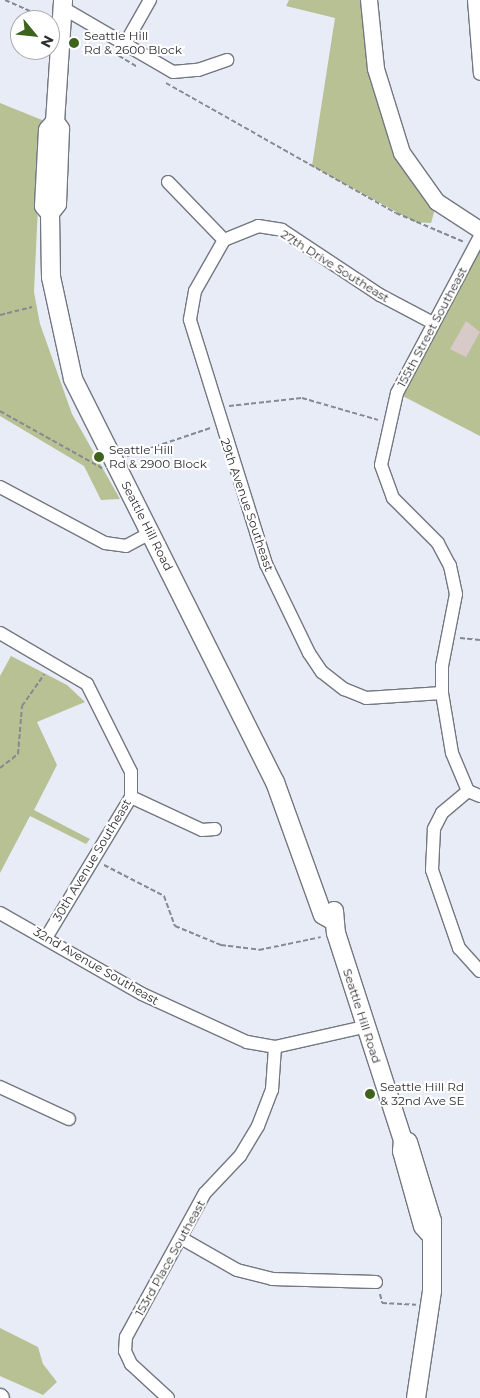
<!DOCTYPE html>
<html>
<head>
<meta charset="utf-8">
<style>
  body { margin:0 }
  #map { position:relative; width:480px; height:1398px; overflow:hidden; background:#e7ecf6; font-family:Montserrat,sans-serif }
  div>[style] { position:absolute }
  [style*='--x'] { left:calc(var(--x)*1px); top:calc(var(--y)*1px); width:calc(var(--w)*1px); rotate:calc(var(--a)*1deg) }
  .green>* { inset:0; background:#b7c193 }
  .building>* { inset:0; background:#d7cac8 }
  .path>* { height:2px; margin-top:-1px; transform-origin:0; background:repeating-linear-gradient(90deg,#868990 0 5px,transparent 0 7.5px) }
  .roads { filter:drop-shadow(1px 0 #737780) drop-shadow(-1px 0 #737780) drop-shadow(0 1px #737780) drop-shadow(0 -1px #737780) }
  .minor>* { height:12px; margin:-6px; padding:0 6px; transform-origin:6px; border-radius:6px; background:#fff }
  .tertiary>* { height:16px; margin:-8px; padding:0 8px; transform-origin:8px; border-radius:8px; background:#fff }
  .secondary>* { height:18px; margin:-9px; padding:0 9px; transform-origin:9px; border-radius:9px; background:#fff }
  .dots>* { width:14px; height:14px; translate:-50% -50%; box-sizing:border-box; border:2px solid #fff; border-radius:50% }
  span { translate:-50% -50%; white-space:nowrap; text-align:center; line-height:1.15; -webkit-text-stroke:4px #fff; paint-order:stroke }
  .poi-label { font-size:12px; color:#2c2d31 }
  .left { translate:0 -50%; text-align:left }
  .street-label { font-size:12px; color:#2c2d31 }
  .north { position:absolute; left:10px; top:10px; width:50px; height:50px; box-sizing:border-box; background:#fff; border:1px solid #ababad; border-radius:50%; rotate:118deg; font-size:14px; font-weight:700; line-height:20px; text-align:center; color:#2c2d31 }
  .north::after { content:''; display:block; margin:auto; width:18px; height:22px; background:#3d631d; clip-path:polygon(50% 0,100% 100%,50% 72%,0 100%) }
</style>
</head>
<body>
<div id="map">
  <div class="green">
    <i style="clip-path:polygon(289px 0,369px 0,386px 109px,437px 202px,431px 223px,415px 222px,312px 166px,335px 18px,286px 6px)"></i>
    <i style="clip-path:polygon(0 103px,42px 120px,34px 292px,40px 324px,72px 414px,120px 499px,101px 500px,84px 466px,0 416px)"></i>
    <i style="clip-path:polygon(480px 236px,480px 436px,397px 393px)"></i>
    <i style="clip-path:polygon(11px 656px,67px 685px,85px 702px,37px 722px,57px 765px,34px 810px,90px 839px,86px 844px,30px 816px,0 873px,0 676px)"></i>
    <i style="clip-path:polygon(0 1328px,38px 1347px,43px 1364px,57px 1382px,43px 1395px,0 1376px)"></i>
  </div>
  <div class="building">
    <i style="clip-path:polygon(466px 321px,480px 332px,466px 357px,450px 349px)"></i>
  </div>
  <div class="path">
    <i style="--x:5;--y:0;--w:45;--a:23.7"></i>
    <i style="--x:106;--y:48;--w:37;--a:31"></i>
    <i style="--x:166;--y:83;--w:264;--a:29.5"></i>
    <i style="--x:396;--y:213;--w:74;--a:23.1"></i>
    <i style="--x:0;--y:315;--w:33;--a:-14"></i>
    <i style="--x:229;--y:406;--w:73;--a:-6.3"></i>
    <i style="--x:302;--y:398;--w:79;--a:16.1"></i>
    <i style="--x:0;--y:411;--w:117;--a:29.2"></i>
    <i style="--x:127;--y:456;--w:88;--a:-18.6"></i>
    <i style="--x:460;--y:638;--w:20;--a:6"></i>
    <i style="--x:0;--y:768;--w:23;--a:-38"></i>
    <i style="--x:18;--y:754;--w:48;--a:-85.2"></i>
    <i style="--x:22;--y:706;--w:39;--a:-55"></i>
    <i style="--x:104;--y:865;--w:68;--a:27.3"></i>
    <i style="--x:164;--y:896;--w:32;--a:70"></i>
    <i style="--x:175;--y:926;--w:50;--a:22.4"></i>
    <i style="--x:221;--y:945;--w:38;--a:7"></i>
    <i style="--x:259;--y:950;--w:63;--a:-11.8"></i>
    <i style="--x:380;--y:1294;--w:9;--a:77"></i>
    <i style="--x:382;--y:1303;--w:34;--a:3"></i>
  </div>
  <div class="roads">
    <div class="minor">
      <i style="--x:474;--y:0;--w:74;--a:85.4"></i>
      <i style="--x:63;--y:8;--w:127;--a:30.2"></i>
      <i style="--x:173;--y:72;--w:25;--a:-5"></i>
      <i style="--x:198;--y:70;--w:31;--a:-19"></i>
      <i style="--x:125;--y:44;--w:51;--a:-60.4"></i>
      <i style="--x:168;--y:182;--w:81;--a:46"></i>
      <i style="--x:224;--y:240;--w:37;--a:-22"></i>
      <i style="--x:258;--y:226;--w:24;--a:9"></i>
      <i style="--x:282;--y:230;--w:118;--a:33.6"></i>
      <i style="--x:380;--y:295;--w:60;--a:27.8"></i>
      <i style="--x:224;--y:240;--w:59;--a:119.6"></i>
      <i style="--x:195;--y:291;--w:29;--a:100"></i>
      <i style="--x:190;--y:320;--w:256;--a:72.7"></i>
      <i style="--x:266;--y:564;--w:99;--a:64.2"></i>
      <i style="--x:309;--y:653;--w:23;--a:56"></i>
      <i style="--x:322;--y:672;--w:28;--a:38"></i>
      <i style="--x:344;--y:689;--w:24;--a:22"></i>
      <i style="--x:366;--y:698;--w:76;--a:-3.8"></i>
      <i style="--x:0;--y:487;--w:119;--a:28.1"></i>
      <i style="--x:105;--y:543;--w:21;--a:8"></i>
      <i style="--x:126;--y:546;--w:27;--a:-28"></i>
      <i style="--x:0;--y:633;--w:101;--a:30.4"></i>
      <i style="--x:87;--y:684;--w:98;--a:63.4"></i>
      <i style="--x:131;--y:772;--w:25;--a:90"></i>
      <i style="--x:131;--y:797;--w:162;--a:121.1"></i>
      <i style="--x:468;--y:791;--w:41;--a:-112.8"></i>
      <i style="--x:452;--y:753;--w:61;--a:-99.5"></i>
      <i style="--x:442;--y:693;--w:27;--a:-90"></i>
      <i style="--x:442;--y:666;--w:73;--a:-79"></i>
      <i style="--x:456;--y:594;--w:29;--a:-102"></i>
      <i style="--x:450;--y:566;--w:26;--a:-118"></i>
      <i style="--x:438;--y:543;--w:64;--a:-135"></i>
      <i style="--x:393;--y:498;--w:35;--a:-110"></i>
      <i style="--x:381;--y:465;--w:74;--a:-77.5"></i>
      <i style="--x:397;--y:393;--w:178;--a:-62.1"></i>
      <i style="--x:468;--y:791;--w:34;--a:140"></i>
      <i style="--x:442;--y:813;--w:18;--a:117"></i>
      <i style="--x:434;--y:829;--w:41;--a:92.8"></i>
      <i style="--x:432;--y:870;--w:83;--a:70.9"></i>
      <i style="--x:459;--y:948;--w:31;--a:48"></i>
      <i style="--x:468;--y:791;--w:13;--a:23"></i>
      <i style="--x:131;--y:797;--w:78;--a:24.9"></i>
      <i style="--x:202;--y:830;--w:13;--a:-4"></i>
      <i style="--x:0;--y:913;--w:163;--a:29.7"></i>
      <i style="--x:142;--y:994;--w:115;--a:24.6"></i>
      <i style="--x:247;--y:1042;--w:28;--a:10"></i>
      <i style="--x:275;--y:1047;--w:91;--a:-12.7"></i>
      <i style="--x:0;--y:1087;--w:76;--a:24.9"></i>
      <i style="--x:181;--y:1238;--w:64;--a:29.7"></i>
      <i style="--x:237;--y:1270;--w:36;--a:14"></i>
      <i style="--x:272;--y:1279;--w:104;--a:1.7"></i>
      <i style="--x:168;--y:1398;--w:50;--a:-137.4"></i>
      <i style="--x:131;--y:1364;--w:14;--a:-115"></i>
      <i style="--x:125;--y:1351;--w:14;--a:-86"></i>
      <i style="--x:126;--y:1337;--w:164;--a:-61.3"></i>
      <i style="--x:205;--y:1193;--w:51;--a:-46.6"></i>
      <i style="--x:240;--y:1156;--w:35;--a:-59"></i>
      <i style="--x:258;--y:1126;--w:39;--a:-69"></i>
      <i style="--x:272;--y:1090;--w:43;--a:-86"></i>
    </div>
    <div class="tertiary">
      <i style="--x:369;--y:0;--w:69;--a:84.2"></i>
      <i style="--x:376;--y:69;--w:88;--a:72.8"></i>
      <i style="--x:402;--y:153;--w:60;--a:54.5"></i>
      <i style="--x:437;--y:202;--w:51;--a:33.1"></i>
      <i style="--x:0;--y:1397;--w:1;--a:45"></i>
    </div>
    <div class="secondary">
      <i style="--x:55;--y:122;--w:9;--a:54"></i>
      <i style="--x:60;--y:129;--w:75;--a:92.3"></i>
      <i style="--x:57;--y:204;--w:11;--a:128"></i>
      <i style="--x:50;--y:213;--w:64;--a:89.1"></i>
      <i style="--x:51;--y:277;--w:104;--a:77.8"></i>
      <i style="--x:73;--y:379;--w:451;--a:63.4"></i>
      <i style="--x:275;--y:782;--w:141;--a:70.2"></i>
      <i style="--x:323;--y:915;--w:10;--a:29"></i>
      <i style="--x:50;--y:213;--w:9;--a:-131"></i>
      <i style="--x:44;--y:206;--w:76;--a:-87"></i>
      <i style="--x:48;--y:130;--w:11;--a:-49"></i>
      <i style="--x:55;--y:122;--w:122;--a:-86.2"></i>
      <i style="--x:334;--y:911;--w:22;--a:85"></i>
      <i style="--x:336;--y:933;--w:218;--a:72.1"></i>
      <i style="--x:403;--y:1140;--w:11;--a:95"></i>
      <i style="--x:402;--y:1151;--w:78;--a:74.4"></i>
      <i style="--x:423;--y:1226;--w:9;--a:49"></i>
      <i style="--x:408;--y:1142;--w:83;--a:73.1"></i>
      <i style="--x:432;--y:1221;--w:70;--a:90"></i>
      <i style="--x:432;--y:1291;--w:108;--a:98.5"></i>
    </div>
  </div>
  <div class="dots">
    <i style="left:74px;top:43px;background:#3d631d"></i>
    <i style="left:99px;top:457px;background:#3d631d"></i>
    <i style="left:370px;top:1094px;background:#3d631d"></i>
  </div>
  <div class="poi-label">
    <span class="left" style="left:84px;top:43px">Seattle Hill<br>Rd &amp; 2600 Block</span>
    <span class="left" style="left:109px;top:457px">Seattle Hill<br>Rd &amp; 2900 Block</span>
    <span class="left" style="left:380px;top:1094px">Seattle Hill Rd<br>&amp; 32nd Ave SE</span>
  </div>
  <div class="street-label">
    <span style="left:335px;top:266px;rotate:32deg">27th Drive Southeast</span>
    <span style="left:432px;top:327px;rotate:-62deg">155th Street Southeast</span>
    <span style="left:247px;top:505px;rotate:71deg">29th Avenue Southeast</span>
    <span style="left:147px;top:526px;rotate:63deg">Seattle Hill Road</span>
    <span style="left:92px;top:860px;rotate:-59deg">30th Avenue Southeast</span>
    <span style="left:96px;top:966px;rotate:30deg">32nd Avenue Southeast</span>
    <span style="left:362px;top:1016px;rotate:72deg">Seattle Hill Road</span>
    <span style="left:170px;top:1258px;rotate:-61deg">153rd Place Southeast</span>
  </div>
  <div class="north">N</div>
</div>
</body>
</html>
